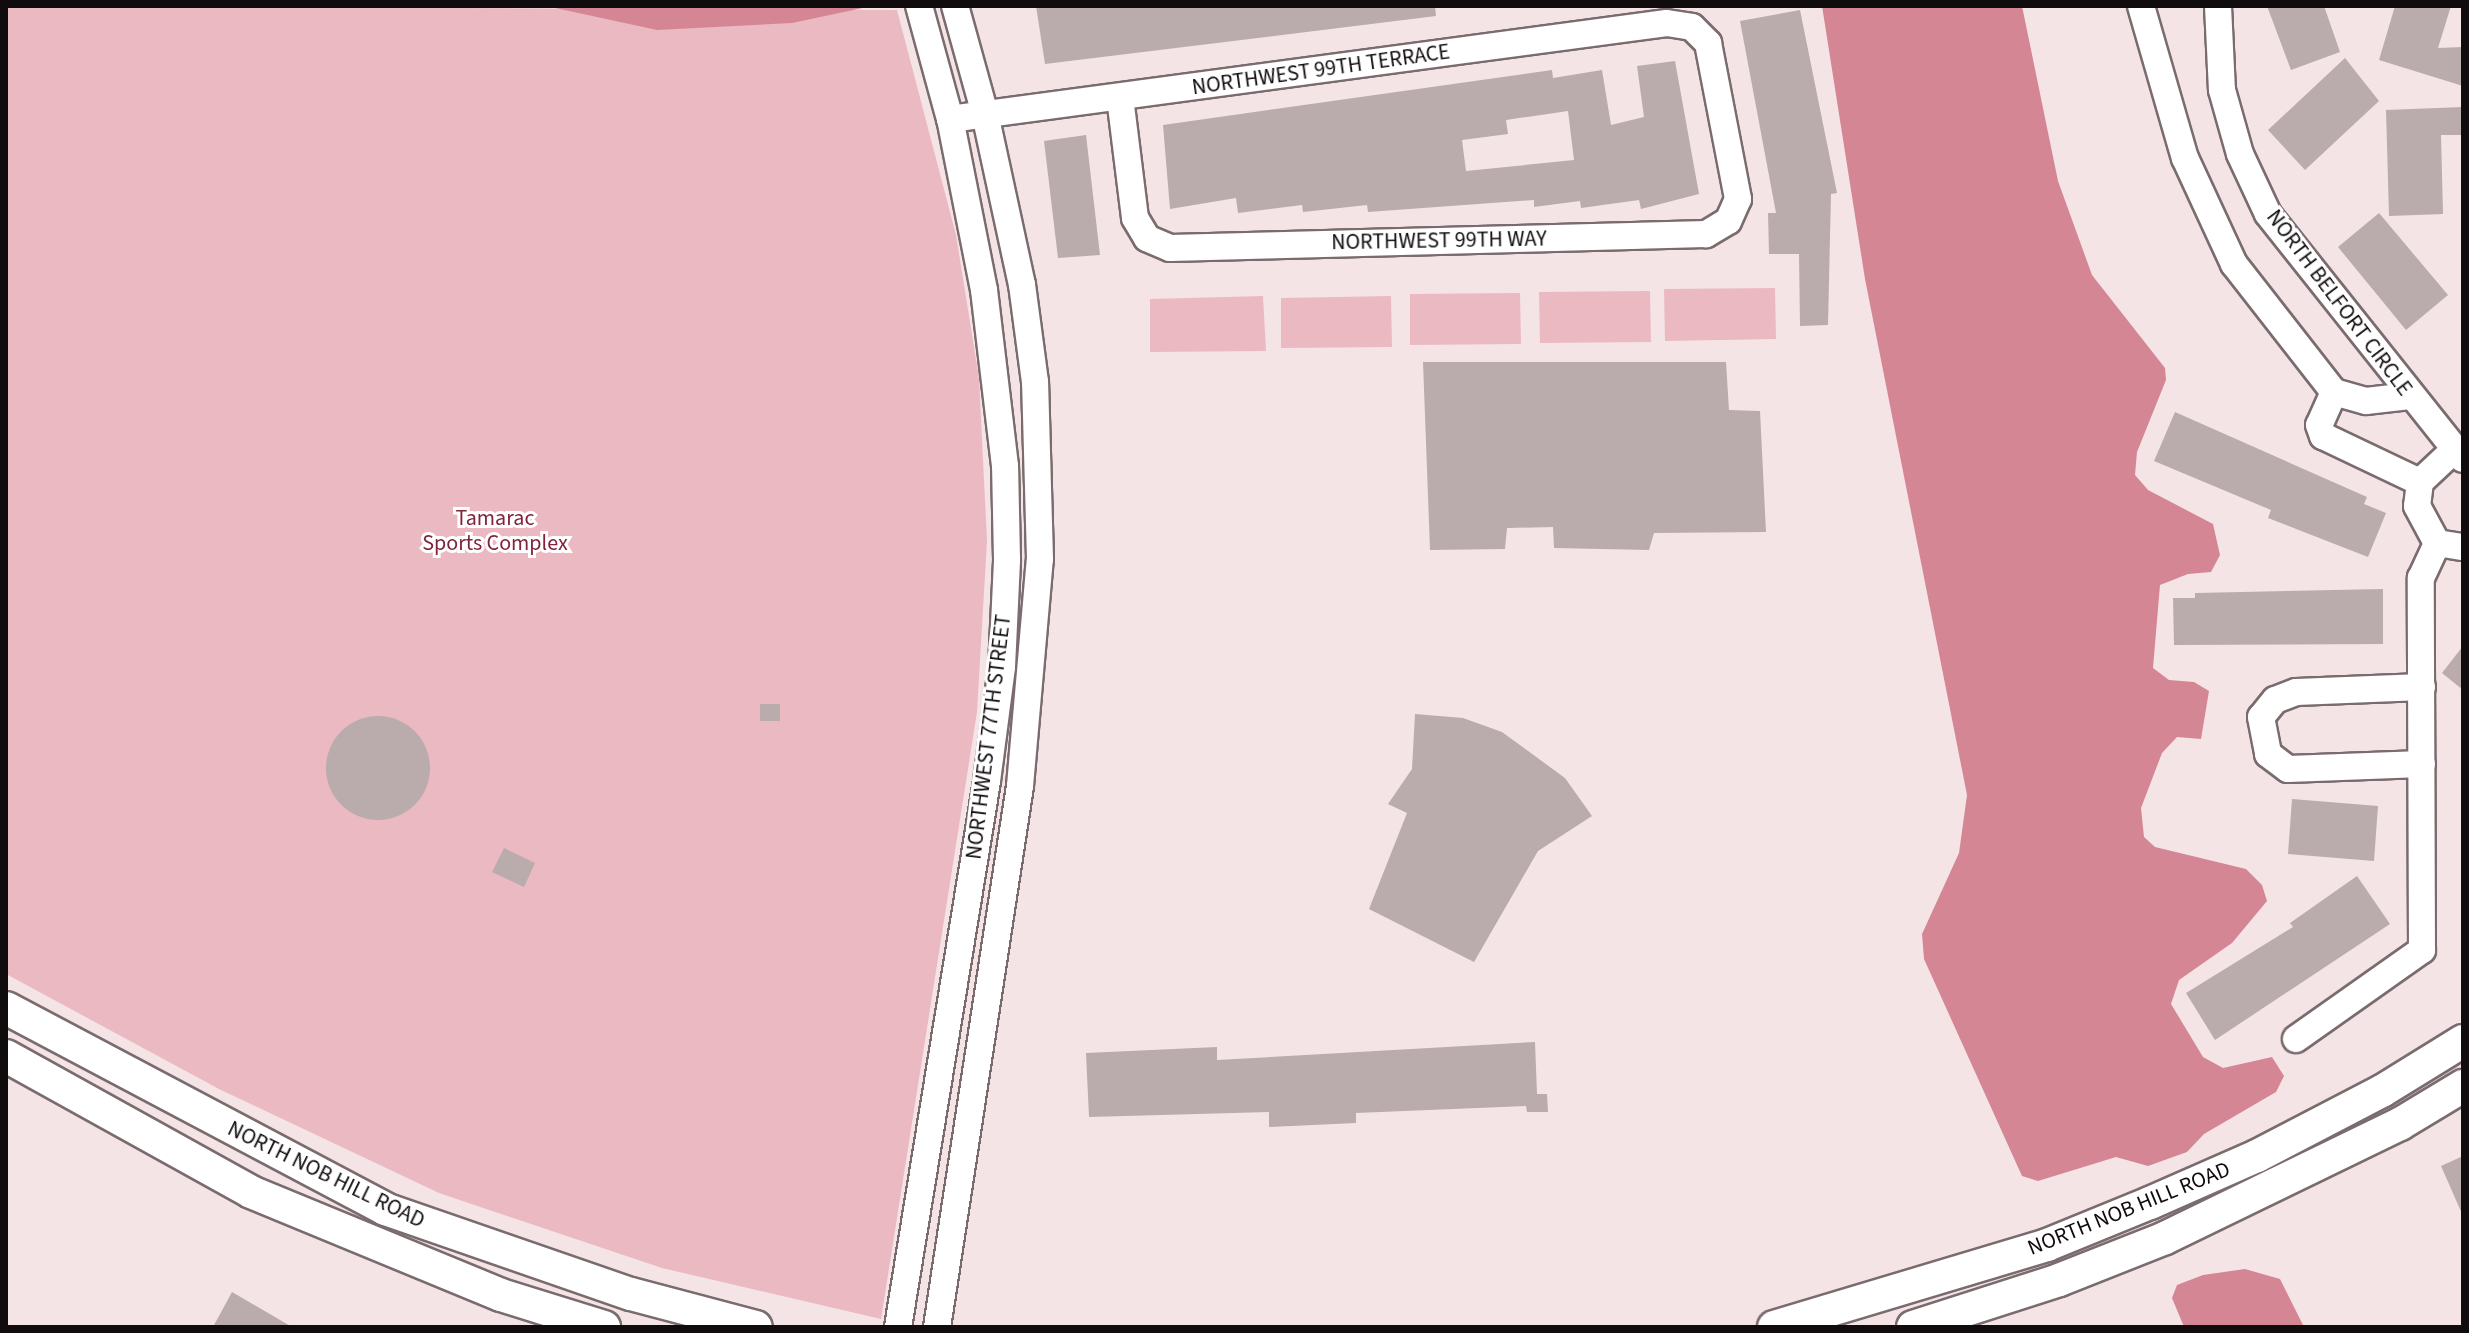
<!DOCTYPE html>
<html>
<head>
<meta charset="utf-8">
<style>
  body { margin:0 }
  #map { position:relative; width:2469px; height:1333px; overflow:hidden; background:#f4e4e6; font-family:"Source Sans 3",sans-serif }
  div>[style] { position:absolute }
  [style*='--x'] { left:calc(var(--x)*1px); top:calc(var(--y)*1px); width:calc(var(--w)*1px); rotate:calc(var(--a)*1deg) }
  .green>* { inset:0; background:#ebb9c1 }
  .water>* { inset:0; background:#d58694 }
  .building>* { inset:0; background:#baabad }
  .round { border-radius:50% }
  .roads { filter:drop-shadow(2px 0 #7a6c6e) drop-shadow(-2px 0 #7a6c6e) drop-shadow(0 2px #7a6c6e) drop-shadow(0 -2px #7a6c6e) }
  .minor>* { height:26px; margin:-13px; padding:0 13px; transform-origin:13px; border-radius:13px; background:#fff }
  .major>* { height:32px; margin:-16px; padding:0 16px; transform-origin:16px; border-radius:16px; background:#fff }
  span { translate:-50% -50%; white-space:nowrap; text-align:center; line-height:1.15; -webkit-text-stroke:6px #fff; paint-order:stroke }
  .street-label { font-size:22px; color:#100b0c }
  .park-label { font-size:22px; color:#80233d }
  .frame { position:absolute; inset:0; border:8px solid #100b0c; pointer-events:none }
</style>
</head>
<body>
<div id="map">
  <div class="green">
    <i style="clip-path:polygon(6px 6px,897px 10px,956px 235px,979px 378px,987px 541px,977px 712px,881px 1319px,662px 1268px,439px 1193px,219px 1089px,6px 974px)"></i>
    <i style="clip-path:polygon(1775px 288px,1776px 339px,1665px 341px,1664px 289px)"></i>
    <i style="clip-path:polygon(1650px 291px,1651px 342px,1540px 343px,1539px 292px)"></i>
    <i style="clip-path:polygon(1520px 293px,1521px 344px,1410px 345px,1410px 294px)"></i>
    <i style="clip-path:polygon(1263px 296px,1266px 351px,1150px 352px,1150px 299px)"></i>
    <i style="clip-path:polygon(1391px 296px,1392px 347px,1281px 348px,1281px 298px)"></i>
  </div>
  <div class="water">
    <i style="clip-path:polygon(546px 6px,872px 6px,792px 23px,657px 30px)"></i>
    <i style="clip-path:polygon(1822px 6px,2022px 6px,2058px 181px,2092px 275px,2165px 368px,2166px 380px,2137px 452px,2135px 475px,2148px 490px,2213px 524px,2220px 555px,2211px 572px,2188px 574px,2160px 585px,2153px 668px,2169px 680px,2194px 682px,2209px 691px,2201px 739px,2177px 737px,2162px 753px,2141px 808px,2144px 837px,2155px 847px,2246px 869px,2262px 885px,2267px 901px,2232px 943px,2179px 980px,2171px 1004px,2203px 1057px,2223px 1068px,2272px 1057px,2284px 1076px,2276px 1092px,2204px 1134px,2187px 1152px,2148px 1166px,2116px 1157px,2038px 1181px,2022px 1176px,1924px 959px,1922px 934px,1959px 853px,1967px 795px,1865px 279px)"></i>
    <i style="clip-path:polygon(2245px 1269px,2280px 1279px,2304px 1327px,2184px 1327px,2172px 1298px,2177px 1285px,2203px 1275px)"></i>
  </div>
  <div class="building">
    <i style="clip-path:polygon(1036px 6px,1435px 6px,1436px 16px,1045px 64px)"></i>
    <i style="clip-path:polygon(2267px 6px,2324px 6px,2340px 52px,2291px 70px)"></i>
    <i style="clip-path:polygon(2395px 6px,2451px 6px,2438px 48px,2463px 47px,2463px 86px,2379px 60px)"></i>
    <i style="clip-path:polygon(1800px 10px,1837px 193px,1831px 194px,1828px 325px,1800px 326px,1799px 254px,1769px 254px,1768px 213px,1776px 213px,1740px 21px)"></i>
    <i style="clip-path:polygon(2345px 58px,2379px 101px,2305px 170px,2268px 130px)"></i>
    <i style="clip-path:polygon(evenodd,1675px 61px,1699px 194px,1641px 209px,1639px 200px,1581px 208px,1580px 201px,1534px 207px,1534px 200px,1368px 212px,1367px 205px,1303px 212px,1302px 205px,1238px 213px,1236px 198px,1170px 209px,1163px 125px,1552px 70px,1553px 78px,1602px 70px,1611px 125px,1644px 117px,1637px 66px,1675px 61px,1568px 111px,1574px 160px,1466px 171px,1462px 140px,1508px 134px,1506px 120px,1568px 111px)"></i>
    <i style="clip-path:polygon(2463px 107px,2463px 135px,2441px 135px,2443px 214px,2389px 216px,2386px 110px)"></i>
    <i style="clip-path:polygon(1086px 135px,1100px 255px,1058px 258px,1044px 141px)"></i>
    <i style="clip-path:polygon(2379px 213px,2448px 295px,2406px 330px,2338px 247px)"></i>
    <i style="clip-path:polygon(1423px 362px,1726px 362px,1729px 410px,1760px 411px,1766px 532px,1654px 533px,1649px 550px,1554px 548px,1553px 527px,1507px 528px,1505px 549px,1430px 550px)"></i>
    <i style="clip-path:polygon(2175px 412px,2367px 497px,2364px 504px,2386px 513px,2368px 557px,2268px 518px,2271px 510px,2154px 461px)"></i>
    <i style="clip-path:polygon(2383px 589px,2383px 644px,2174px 645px,2173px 598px,2195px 598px,2195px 593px)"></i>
    <i style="clip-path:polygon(2463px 646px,2463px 690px,2442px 673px)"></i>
    <i style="clip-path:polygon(760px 704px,780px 704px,780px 721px,760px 721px)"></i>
    <i style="clip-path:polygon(1415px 714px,1463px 718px,1502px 732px,1565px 778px,1592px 816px,1538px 851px,1474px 962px,1369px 909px,1407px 813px,1388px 804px,1412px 769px)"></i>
    <i class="round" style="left:326px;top:716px;width:104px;height:104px"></i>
    <i style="clip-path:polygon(2292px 799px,2378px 806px,2374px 861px,2288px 854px)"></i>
    <i style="clip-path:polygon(504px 848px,535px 863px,524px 887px,492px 872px)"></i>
    <i style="clip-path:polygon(2357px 876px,2390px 924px,2215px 1040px,2186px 993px,2293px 927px,2290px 923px)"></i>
    <i style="clip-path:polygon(1535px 1042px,1537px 1094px,1547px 1094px,1548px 1112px,1527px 1112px,1526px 1106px,1356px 1113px,1356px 1123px,1269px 1127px,1269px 1112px,1089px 1117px,1086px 1053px,1217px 1047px,1217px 1060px)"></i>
    <i style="clip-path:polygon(2463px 1156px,2463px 1216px,2441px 1166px)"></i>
    <i style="clip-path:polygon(232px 1292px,292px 1327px,213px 1327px)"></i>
  </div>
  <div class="roads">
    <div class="minor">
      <i style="--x:2141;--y:6;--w:158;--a:73.9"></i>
      <i style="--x:2185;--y:158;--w:117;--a:65.2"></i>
      <i style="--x:2234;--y:264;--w:162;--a:52"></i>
      <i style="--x:2334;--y:392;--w:36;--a:114"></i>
      <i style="--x:2319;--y:425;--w:12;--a:70"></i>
      <i style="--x:2323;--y:436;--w:107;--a:25.4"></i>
      <i style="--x:2218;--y:6;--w:84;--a:87.3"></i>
      <i style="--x:2222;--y:90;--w:66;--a:74.3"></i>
      <i style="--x:2240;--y:154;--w:66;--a:65"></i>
      <i style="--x:2268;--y:214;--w:313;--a:51.5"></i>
      <i style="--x:950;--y:119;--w:723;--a:-7.63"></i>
      <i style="--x:1667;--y:23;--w:25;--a:9"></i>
      <i style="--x:1692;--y:27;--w:23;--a:45"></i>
      <i style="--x:1708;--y:43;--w:159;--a:79.1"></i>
      <i style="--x:1738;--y:199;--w:24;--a:114"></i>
      <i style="--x:1728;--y:221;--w:26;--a:149"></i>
      <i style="--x:1706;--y:234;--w:536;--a:178.5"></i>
      <i style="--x:1170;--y:248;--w:25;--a:-157"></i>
      <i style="--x:1147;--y:238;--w:23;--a:-121"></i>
      <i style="--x:1135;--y:218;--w:122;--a:-97.1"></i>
      <i style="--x:2334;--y:392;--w:33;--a:16"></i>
      <i style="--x:2366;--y:401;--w:44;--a:-6.5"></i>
      <i style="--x:2453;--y:451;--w:45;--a:136.8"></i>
      <i style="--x:2420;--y:482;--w:24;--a:97"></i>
      <i style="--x:2417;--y:506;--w:42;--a:61.6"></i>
      <i style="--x:2437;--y:543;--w:26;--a:9"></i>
      <i style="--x:2422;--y:687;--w:126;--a:177.7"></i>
      <i style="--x:2296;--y:692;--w:22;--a:159"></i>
      <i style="--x:2275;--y:700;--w:22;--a:129"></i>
      <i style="--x:2261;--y:717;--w:38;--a:79"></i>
      <i style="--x:2268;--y:754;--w:25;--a:37"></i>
      <i style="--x:2288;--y:769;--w:134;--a:-2.1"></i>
      <i style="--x:2296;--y:1039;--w:154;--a:-35.2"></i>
      <i style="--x:2422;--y:950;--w:372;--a:-90.2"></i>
      <i style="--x:2421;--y:578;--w:38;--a:-65"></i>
      <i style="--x:898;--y:1327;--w:553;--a:-80.74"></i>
      <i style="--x:987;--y:781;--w:115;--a:-82.5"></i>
      <i style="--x:1002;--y:667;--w:108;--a:-87.3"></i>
      <i style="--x:1007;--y:559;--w:93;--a:-91.2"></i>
      <i style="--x:1005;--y:466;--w:177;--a:-96.8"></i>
      <i style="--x:984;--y:290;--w:174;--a:-101.2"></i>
      <i style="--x:950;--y:119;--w:117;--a:-105.3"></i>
      <i style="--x:937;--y:1327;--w:547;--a:-81.28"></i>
      <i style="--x:1020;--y:786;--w:228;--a:-85"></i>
      <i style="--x:1040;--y:559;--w:177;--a:-91.6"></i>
      <i style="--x:1035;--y:382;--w:98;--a:-97.6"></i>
      <i style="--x:1022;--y:285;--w:175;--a:-102.2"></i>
      <i style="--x:985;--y:114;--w:112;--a:-105.5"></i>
    </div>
    <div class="major">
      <i style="--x:6;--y:1008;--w:429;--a:27.9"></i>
      <i style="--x:385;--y:1209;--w:260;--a:19.1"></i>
      <i style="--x:631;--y:1294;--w:129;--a:14.8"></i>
      <i style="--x:6;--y:1056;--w:280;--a:29"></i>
      <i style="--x:251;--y:1192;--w:270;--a:22.4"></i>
      <i style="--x:501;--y:1295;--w:108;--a:17.3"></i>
      <i style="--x:1774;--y:1327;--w:285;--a:-16.7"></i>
      <i style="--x:2047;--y:1245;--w:111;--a:-22.2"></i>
      <i style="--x:2150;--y:1203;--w:117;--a:-23.7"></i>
      <i style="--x:2257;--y:1156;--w:141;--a:-27.5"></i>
      <i style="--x:2382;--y:1091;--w:95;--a:-31.7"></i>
      <i style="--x:1913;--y:1327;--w:153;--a:-17.8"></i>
      <i style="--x:2059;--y:1280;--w:114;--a:-21.6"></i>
      <i style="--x:2165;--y:1238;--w:261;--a:-25.9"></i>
      <i style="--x:2400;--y:1124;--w:74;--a:-31.1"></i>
    </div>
  </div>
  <div class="street-label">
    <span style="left:1321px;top:70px;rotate:-8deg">NORTHWEST 99TH TERRACE</span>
    <span style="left:1439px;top:241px;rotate:-1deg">NORTHWEST 99TH WAY</span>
    <span style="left:2339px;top:303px;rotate:53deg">NORTH BELFORT CIRCLE</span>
    <span style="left:989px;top:737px;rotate:-83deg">NORTHWEST 77TH STREET</span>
    <span style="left:326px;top:1175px;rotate:26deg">NORTH NOB HILL ROAD</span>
    <span style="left:2129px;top:1209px;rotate:-22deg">NORTH NOB HILL ROAD</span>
  </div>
  <div class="park-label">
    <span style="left:495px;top:531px">Tamarac<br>Sports Complex</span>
  </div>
  <div class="frame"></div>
</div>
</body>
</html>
